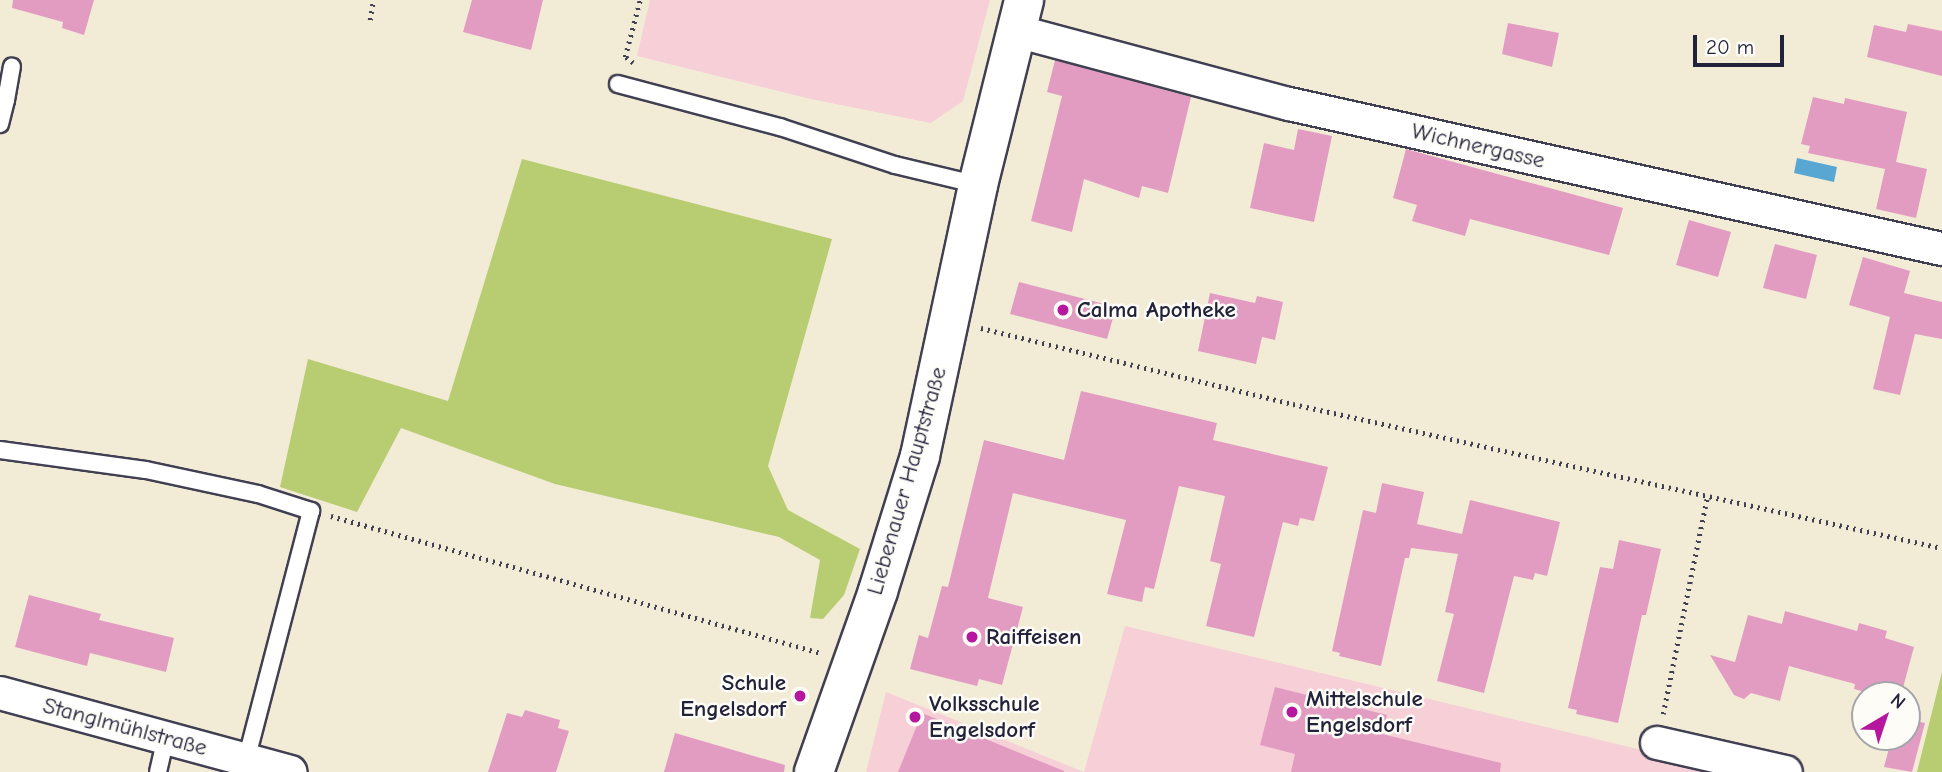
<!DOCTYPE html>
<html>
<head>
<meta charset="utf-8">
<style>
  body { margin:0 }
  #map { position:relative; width:1942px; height:772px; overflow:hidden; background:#f2ecd6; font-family:"Comic Neue",sans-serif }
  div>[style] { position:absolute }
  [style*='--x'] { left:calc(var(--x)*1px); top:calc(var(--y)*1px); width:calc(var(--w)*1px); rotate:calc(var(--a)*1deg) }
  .built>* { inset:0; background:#f6cfd7 }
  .green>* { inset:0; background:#b8cd72 }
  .water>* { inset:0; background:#58a7d2 }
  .building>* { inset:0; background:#e29cc2 }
  .path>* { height:4.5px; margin-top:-2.25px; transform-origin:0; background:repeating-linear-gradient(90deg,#414052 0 2px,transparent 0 7px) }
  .roads { filter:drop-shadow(2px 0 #414052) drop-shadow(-2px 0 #414052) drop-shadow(0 2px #414052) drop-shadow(0 -2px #414052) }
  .service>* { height:16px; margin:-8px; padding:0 8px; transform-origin:8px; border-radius:8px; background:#fff }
  .minor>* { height:32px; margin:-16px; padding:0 16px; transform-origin:16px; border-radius:16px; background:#fff }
  .primary>* { height:38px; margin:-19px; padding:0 19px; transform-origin:19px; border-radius:19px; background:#fff }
  .dots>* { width:19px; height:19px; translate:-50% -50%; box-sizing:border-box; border:4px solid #fdfcf7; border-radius:50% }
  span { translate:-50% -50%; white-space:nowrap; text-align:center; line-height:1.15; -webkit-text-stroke:5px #fdfcf7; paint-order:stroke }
  .street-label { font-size:23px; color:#22223b }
  .poi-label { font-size:23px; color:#22223b; font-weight:700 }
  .left { translate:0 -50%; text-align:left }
  .right { translate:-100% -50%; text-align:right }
  .north { position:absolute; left:1851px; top:681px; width:70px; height:70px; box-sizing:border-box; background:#fdfcf7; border:2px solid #a5a5ac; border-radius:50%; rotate:39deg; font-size:19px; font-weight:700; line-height:28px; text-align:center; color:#22223b }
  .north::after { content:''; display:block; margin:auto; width:24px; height:32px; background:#b5179e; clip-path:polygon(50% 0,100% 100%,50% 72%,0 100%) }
  .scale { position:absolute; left:1693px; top:35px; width:91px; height:32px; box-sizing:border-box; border:4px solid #22223b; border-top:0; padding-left:9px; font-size:21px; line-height:24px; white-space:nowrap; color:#22223b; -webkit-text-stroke:5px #fdfcf7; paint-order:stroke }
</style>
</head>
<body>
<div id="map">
  <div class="built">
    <i style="clip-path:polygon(650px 0,990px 0,963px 101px,931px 123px,811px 99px,637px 56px)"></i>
    <i style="clip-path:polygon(1125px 626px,1734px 772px,866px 772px,886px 692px,1084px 772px)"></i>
  </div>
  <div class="green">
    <i style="clip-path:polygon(522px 159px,832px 239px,768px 466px,788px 510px,860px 549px,844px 595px,823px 619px,810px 618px,820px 560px,779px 537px,555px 484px,401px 428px,357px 512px,280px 487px,308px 359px,448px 401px)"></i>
    <i style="clip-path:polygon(1942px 672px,1942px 772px,1917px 772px)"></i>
  </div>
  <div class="water">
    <i style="clip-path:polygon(1797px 158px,1837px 167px,1834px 182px,1794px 173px)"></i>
  </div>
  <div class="building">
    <i style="clip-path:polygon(13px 0,94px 0,84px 35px,62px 28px,63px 22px,12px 8px)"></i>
    <i style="clip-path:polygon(472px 0,543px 0,531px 50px,463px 32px)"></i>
    <i style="clip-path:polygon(1508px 23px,1559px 33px,1552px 67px,1502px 54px)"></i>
    <i style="clip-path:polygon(1908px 24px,1942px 31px,1942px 76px,1867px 57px,1874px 25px,1906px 32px)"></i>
    <i style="clip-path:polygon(1055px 60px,1191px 97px,1168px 193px,1142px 186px,1139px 198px,1084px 179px,1072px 232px,1031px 221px,1062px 96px,1047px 92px)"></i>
    <i style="clip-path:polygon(1813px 97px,1844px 104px,1845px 98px,1907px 112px,1896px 162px,1927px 169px,1916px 218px,1876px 209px,1885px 169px,1808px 153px,1810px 146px,1801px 144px)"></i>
    <i style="clip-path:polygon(1298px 129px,1332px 136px,1314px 222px,1250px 208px,1264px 143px,1294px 150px)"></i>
    <i style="clip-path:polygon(1406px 149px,1623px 208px,1609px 255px,1470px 219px,1465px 236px,1412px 221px,1417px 205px,1393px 198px)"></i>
    <i style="clip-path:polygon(1689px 220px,1731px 232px,1718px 277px,1676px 265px)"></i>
    <i style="clip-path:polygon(1775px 244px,1817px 255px,1806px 299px,1763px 288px)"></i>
    <i style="clip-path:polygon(1863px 257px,1910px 271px,1904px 293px,1942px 302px,1942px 339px,1915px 334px,1900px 395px,1873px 389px,1890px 317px,1849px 305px)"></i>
    <i style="clip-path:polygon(1019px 282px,1116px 307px,1107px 339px,1010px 314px)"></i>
    <i style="clip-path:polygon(1210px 293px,1255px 303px,1257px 296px,1283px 302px,1275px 340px,1262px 337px,1256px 364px,1198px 351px)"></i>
    <i style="clip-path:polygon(1081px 391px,1217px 423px,1213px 440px,1328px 467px,1314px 521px,1300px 518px,1298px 526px,1283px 522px,1254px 637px,1206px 626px,1221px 564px,1210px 561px,1225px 496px,1179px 486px,1154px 589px,1145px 587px,1142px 602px,1107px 594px,1126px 520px,1013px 493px,988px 598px,1023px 607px,1002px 685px,979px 679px,977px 686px,910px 669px,919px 635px,928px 638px,942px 586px,948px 587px,984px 440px,1064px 460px)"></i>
    <i style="clip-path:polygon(1382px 483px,1424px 492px,1417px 524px,1462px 534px,1470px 500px,1560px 522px,1547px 576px,1535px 573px,1533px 580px,1514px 576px,1484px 693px,1437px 681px,1454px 614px,1445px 612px,1458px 554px,1411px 548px,1409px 558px,1405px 558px,1381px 666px,1339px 656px,1340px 653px,1332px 651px,1363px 510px,1376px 513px)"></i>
    <i style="clip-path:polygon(1619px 540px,1661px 549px,1646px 615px,1642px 615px,1618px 723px,1576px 714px,1577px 710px,1568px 708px,1600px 567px,1613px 569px)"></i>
    <i style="clip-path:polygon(29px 595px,101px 614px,99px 620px,174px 638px,166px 672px,90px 653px,87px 666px,15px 647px)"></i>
    <i style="clip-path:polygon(1785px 611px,1857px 631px,1859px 623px,1887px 631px,1885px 638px,1914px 647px,1901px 695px,1876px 695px,1854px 689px,1855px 684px,1789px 666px,1780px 701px,1751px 693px,1744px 699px,1734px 695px,1710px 655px,1735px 662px,1748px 615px,1782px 624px)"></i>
    <i style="clip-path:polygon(1275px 687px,1387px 715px,1382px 734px,1501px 763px,1500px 772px,1291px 772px,1295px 754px,1260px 745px)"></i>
    <i style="clip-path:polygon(525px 710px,560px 720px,558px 728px,569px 731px,556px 772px,488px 772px,507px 713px,522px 717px)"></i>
    <i style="clip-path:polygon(922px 713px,1064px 771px,1064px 772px,898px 772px)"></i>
    <i style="clip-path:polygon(1907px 719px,1925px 723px,1912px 772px,1884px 767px,1892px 737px,1907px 737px)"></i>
    <i style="clip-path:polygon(675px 733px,785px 765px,784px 772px,664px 772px)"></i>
  </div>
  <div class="path">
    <i style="--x:370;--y:20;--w:20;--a:-81"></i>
    <i style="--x:633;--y:63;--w:10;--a:-143"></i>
    <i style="--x:625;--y:57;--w:59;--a:-75.3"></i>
    <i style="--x:981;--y:328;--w:321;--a:13.7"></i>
    <i style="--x:1293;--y:404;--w:665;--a:12.51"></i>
    <i style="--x:331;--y:516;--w:509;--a:15.62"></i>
    <i style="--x:1663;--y:714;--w:221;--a:-78.5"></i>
  </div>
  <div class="roads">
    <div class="service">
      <i style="--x:618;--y:84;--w:168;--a:14.9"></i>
      <i style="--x:780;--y:127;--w:121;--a:18.3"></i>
      <i style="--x:895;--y:165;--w:85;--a:13.5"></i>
      <i style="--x:0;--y:96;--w:7;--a:34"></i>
      <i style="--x:6;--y:100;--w:25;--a:104"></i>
      <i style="--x:6;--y:100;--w:34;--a:-80"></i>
      <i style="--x:0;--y:450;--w:147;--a:7.8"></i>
      <i style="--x:146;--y:470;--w:115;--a:12.1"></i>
      <i style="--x:258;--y:494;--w:56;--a:17.8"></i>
      <i style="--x:311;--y:511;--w:257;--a:104.6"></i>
      <i style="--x:158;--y:772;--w:35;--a:-77"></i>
    </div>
    <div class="minor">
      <i style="--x:1016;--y:31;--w:283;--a:15"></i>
      <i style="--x:1289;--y:104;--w:669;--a:12.52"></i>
      <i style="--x:0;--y:693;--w:301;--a:15.2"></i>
      <i style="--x:1657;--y:743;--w:132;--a:12.7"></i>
    </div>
    <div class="primary">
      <i style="--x:814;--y:772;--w:192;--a:-70.5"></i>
      <i style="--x:878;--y:591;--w:141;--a:-72.7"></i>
      <i style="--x:920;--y:456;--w:277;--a:-77.9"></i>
      <i style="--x:978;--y:185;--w:191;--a:-76"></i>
    </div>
  </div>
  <div class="dots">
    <i style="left:1063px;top:310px;background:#b5179e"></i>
    <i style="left:972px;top:637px;background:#b5179e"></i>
    <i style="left:800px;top:696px;background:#b5179e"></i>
    <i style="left:1292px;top:712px;background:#b5179e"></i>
    <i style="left:915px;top:717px;background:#b5179e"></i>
  </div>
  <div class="street-label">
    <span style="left:1478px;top:146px;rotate:13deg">Wichnergasse</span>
    <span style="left:907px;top:481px;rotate:-74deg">Liebenauer Hauptstraße</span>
    <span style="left:125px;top:727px;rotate:15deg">Stanglmühlstraße</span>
  </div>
  <div class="poi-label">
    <span class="left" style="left:1077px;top:310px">Calma Apotheke</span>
    <span class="left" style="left:986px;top:637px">Raiffeisen</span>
    <span class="right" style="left:786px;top:696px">Schule<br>Engelsdorf</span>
    <span class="left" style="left:1306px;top:712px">Mittelschule<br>Engelsdorf</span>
    <span class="left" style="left:929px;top:717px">Volksschule<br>Engelsdorf</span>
  </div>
  <div class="north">N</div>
  <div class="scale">20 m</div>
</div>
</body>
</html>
